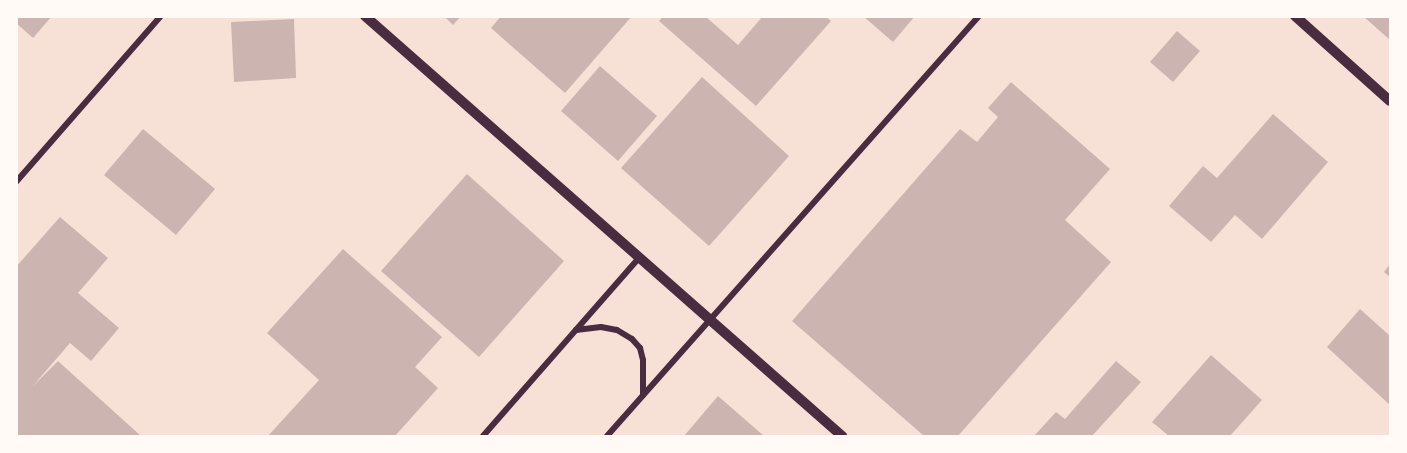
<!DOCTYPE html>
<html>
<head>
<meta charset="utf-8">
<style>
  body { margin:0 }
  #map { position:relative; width:1407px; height:453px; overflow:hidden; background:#f7e1d7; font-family:Barlow,sans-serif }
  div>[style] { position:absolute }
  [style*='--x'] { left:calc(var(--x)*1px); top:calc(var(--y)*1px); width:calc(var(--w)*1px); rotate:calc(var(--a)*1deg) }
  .building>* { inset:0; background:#ccb4b1 }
  .minor>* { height:6px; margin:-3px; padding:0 3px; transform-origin:3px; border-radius:3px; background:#4a2c40 }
  .tertiary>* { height:10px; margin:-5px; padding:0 5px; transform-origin:5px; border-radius:5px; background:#4a2c40 }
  span { translate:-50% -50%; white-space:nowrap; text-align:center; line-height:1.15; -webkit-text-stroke:4.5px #fffaf5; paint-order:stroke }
  .frame { position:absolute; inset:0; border:18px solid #fffaf5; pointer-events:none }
</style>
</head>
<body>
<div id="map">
  <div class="building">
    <i style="clip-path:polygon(16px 16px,52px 16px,33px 38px,16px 23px)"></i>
    <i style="clip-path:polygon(444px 16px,461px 16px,453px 25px)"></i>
    <i style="clip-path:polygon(501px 16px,632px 16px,565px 93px,491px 28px)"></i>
    <i style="clip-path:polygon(663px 16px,705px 16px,738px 45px,763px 16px,825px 16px,831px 21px,756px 106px,659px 21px)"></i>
    <i style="clip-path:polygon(863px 16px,915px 16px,893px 42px)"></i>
    <i style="clip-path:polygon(1363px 16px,1390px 16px,1390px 40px)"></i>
    <i style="clip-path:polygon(294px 19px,296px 78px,234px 82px,231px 22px)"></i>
    <i style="clip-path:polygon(1177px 31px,1200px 51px,1173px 82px,1150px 62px)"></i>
    <i style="clip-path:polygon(600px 66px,657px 116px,618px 161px,561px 111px)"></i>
    <i style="clip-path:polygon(702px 77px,789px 156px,709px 246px,621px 168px)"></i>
    <i style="clip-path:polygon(1011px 82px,1110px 169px,1065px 220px,1111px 262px,958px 436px,924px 436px,792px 321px,960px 129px,977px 142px,998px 117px,988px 108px)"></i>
    <i style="clip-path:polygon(1273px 114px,1328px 162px,1262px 239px,1235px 215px,1211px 242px,1169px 206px,1203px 166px,1217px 178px)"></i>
    <i style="clip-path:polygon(143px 129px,215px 189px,176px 235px,104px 175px)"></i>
    <i style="clip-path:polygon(467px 174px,564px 261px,479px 357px,381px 271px)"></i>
    <i style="clip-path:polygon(60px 217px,108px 258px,78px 293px,119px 328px,91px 361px,70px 343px,32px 387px,58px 361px,141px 436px,16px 436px,16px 267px)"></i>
    <i style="clip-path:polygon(343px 249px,442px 337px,415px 367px,438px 388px,395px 436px,268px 436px,319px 380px,267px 333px)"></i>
    <i style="clip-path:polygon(1390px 264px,1390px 277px,1384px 272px)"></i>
    <i style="clip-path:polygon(1360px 309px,1390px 336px,1390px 405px,1327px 347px)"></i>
    <i style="clip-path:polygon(1211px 355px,1262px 400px,1230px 436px,1169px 436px,1152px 422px)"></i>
    <i style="clip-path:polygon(1116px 361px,1141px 382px,1092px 436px,1034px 436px,1056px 412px,1065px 419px)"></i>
    <i style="clip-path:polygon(718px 396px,764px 436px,684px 436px)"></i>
  </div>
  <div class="minor">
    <i style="--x:16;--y:182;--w:220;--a:-48.9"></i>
    <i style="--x:576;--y:330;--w:25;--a:-7"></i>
    <i style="--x:601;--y:327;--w:16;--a:11"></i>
    <i style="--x:617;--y:330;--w:17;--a:31"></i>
    <i style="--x:632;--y:339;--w:12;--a:48"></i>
    <i style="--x:640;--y:348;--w:12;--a:76"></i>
    <i style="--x:643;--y:360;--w:35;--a:90"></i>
    <i style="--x:483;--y:436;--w:237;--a:-48.8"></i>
    <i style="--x:607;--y:436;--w:561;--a:-48.47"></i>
  </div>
  <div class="tertiary">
    <i style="--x:365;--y:16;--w:636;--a:41.36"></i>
    <i style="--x:1295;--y:16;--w:127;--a:41.8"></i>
  </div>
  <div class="frame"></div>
</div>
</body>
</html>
